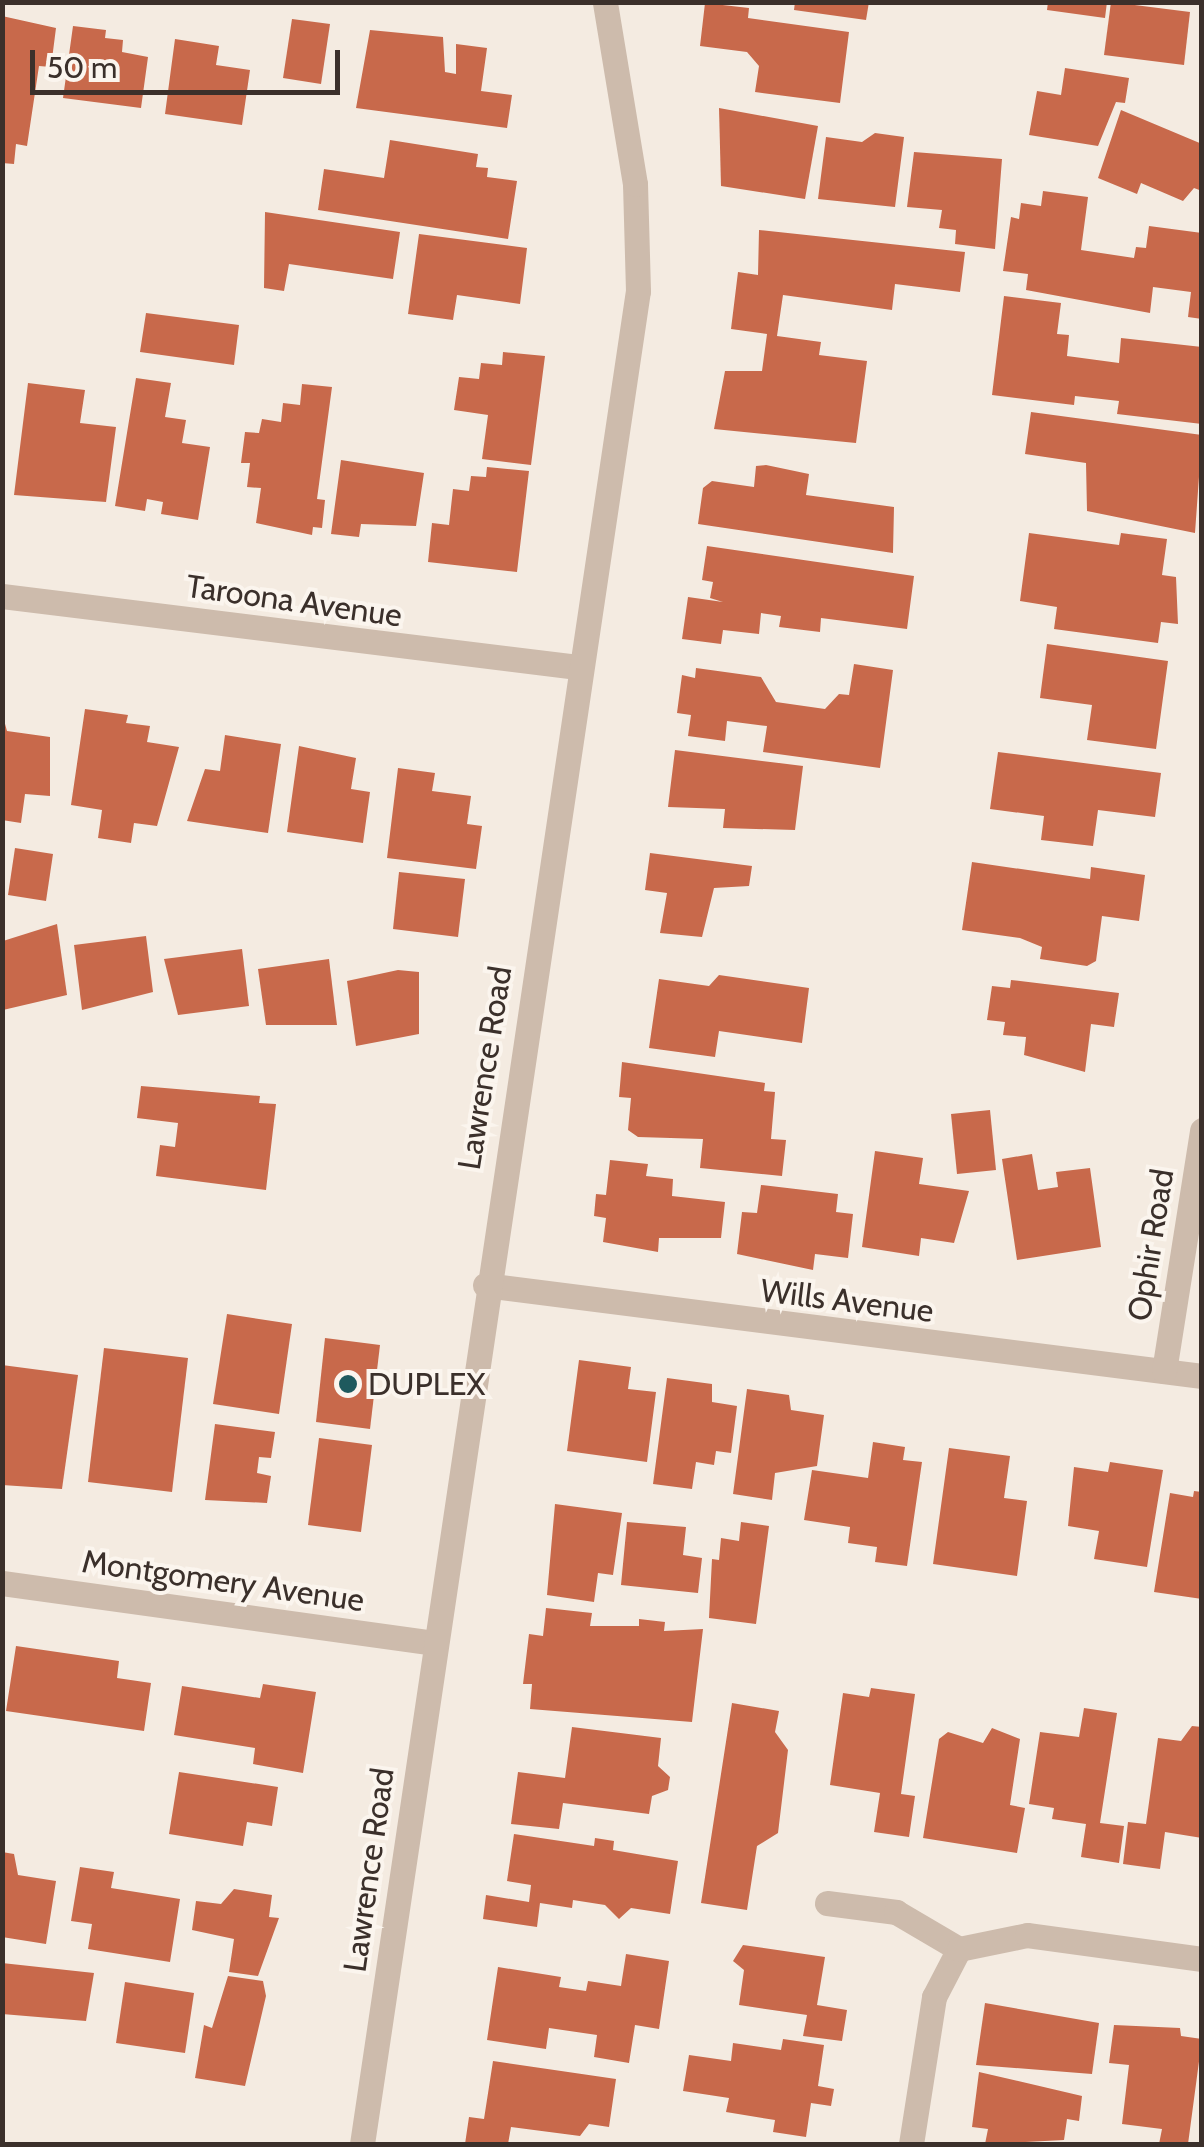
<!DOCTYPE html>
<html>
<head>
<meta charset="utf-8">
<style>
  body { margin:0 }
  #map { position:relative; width:1204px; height:2147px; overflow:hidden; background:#f4ebe1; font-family:Cabin,sans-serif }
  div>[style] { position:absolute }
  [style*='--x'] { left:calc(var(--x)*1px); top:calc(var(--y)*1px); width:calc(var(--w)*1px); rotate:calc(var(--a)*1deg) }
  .building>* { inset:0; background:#c8694b }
  .minor>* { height:25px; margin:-12.5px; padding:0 12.5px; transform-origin:12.5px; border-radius:12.5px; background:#cdbbac }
  .dots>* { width:28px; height:28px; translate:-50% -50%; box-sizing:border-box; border:5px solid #fbf5ee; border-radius:50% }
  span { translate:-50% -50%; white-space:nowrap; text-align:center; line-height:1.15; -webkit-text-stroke:8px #fbf5ee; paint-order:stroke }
  .street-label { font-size:32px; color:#3b302b }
  .poi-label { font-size:32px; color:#3b302b }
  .left { translate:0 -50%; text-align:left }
  .frame { position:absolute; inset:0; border:5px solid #3b302b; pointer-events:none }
  .scale { position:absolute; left:30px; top:50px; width:310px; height:45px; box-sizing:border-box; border:5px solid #3b302b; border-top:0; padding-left:12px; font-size:30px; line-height:35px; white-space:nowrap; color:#3b302b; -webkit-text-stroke:8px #fbf5ee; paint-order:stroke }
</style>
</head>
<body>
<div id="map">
  <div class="building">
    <i style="clip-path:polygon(795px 2px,869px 2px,866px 20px,794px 10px)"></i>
    <i style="clip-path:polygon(1048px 2px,1107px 2px,1105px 18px,1047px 10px)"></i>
    <i style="clip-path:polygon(1111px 2px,1190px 12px,1184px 65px,1104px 55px)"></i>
    <i style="clip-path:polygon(705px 3px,749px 8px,748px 18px,849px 32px,840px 103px,755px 92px,759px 66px,747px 52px,700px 46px)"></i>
    <i style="clip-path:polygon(2px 16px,56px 28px,51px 67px,39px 66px,27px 146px,16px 144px,14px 164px,2px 163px)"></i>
    <i style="clip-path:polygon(292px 19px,330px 24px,321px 84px,283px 78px)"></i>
    <i style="clip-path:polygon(73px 26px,106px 30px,105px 38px,123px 40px,122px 52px,148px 57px,141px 108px,63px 98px)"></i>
    <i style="clip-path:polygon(370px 30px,443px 37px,445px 72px,456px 74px,456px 44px,487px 48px,481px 91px,512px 95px,507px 128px,356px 108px)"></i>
    <i style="clip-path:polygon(175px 39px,219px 46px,216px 65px,250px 70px,242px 125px,165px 114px)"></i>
    <i style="clip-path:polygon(1065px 68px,1129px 78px,1125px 103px,1116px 102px,1098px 146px,1029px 135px,1037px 91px,1061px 95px)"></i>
    <i style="clip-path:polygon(719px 108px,818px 126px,805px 199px,721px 186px)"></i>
    <i style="clip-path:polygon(1121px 110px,1202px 144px,1202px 191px,1194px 188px,1183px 201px,1141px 183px,1137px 194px,1098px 178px)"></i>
    <i style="clip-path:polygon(875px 133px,904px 137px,895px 207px,818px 199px,826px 137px,862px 142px)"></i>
    <i style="clip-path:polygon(390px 140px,478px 154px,476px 167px,488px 168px,487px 177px,517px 181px,508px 239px,318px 210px,324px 169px,384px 178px)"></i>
    <i style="clip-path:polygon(914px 152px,1002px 159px,995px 249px,955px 244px,956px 230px,939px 228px,942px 210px,907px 207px)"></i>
    <i style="clip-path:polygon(1043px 191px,1088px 197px,1081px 250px,1134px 258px,1136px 247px,1146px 248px,1149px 226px,1202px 233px,1202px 319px,1188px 317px,1191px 292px,1153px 287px,1150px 313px,1026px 290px,1028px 274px,1003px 271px,1011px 217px,1019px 219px,1021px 203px,1041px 206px)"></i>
    <i style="clip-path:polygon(265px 212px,400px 232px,393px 279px,289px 264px,284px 291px,264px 288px)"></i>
    <i style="clip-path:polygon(759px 230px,965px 252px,960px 292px,895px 284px,892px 310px,783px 295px,777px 336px,821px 342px,819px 355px,867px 361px,856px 443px,714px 429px,725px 371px,762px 371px,767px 334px,731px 329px,738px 272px,758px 275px)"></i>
    <i style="clip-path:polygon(419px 234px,527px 248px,520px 304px,457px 295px,453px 320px,408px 314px)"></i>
    <i style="clip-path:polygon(1004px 296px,1061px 303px,1057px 334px,1069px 335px,1067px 356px,1119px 363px,1121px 338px,1202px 347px,1202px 424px,1117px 414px,1119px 401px,1075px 396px,1074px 405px,992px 395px)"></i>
    <i style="clip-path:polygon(146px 313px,239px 325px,234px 365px,140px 352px)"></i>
    <i style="clip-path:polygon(503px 352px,545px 356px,531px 465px,482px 459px,488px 415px,454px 410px,459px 377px,479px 379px,481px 363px,502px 365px)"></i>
    <i style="clip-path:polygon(136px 378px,171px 383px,165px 417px,186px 420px,182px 443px,210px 447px,198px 520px,161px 514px,163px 502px,147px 499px,145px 511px,115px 506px)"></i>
    <i style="clip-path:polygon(28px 383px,85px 390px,80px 423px,116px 427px,106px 502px,14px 495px)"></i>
    <i style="clip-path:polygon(302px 384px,332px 387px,317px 499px,325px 500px,322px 528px,313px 527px,312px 535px,256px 523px,261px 488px,247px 487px,250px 463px,241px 463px,245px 432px,259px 433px,262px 419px,281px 422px,283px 403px,300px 405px)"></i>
    <i style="clip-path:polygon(1031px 412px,1202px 435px,1195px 533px,1087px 511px,1086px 463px,1025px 454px)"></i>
    <i style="clip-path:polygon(341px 460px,424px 473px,416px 526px,361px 524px,359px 537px,331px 534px)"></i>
    <i style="clip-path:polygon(766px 465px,809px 474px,806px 495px,894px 507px,893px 553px,698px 524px,703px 488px,712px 481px,754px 487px,756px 466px)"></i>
    <i style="clip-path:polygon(487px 467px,529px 471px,517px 572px,428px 562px,432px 523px,449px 525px,453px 489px,469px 491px,471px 476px,486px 477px)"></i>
    <i style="clip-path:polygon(1029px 533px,1119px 545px,1121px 533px,1167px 539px,1162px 575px,1176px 577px,1178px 624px,1161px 622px,1158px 643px,1054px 629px,1057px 607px,1020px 601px)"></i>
    <i style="clip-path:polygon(707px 546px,914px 576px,907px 629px,821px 618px,820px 632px,779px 627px,781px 616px,761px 613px,759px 634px,723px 630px,721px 644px,682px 639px,688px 597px,723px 602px,710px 598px,713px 582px,702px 580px)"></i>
    <i style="clip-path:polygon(1047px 644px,1168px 661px,1156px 749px,1087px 740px,1092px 705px,1040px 698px)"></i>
    <i style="clip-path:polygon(854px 664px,893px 670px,880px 768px,763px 752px,767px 726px,727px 721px,725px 741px,688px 736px,691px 715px,677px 713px,682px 675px,695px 678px,696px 668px,761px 677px,776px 702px,825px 709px,839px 694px,849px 695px)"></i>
    <i style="clip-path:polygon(85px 709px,128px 715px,126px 723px,150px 726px,147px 742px,179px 747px,157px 826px,134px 823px,131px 843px,98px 838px,102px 810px,71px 805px)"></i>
    <i style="clip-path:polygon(2px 713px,7px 731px,50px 737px,50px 796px,25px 794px,21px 823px,2px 820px)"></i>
    <i style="clip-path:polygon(225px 735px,281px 744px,268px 833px,187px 821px,205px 769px,220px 771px)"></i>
    <i style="clip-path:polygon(299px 746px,356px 758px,351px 789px,370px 792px,363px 843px,287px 832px)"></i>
    <i style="clip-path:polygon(675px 750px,803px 766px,795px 830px,723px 828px,725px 809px,668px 807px)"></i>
    <i style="clip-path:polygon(998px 752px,1161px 773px,1155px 817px,1098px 810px,1093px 846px,1041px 840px,1044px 816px,990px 809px)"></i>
    <i style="clip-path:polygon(398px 768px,435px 773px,432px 791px,471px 796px,467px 824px,482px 826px,476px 869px,387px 858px)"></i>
    <i style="clip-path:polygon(15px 848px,53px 854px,46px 901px,8px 895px)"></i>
    <i style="clip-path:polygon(650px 853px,752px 866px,749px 886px,714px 888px,702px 937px,660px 933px,667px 893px,645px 890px)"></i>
    <i style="clip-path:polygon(972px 862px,1090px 879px,1091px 867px,1145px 875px,1139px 921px,1102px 916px,1096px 961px,1087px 966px,1040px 959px,1042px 947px,1020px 938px,962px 930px)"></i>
    <i style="clip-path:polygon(399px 872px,465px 879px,458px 937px,393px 929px)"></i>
    <i style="clip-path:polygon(57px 924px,67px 995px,3px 1010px,3px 941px)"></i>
    <i style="clip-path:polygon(146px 936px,153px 992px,82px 1010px,74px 945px)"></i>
    <i style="clip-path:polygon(242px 949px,249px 1006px,178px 1015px,164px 959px)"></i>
    <i style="clip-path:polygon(329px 959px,337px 1025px,266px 1025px,258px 969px)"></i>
    <i style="clip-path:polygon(398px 970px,419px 972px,419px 1034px,356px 1046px,347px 981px)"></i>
    <i style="clip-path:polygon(719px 975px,809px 988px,802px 1043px,719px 1031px,715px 1057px,649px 1048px,659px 979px,709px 986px)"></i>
    <i style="clip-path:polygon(1011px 980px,1119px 993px,1114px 1027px,1091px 1024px,1085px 1072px,1024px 1055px,1026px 1037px,1003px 1035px,1005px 1022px,987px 1020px,992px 986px,1010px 988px)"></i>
    <i style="clip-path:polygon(622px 1062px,765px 1083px,764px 1091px,775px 1092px,771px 1139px,786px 1140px,782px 1176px,700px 1168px,703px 1139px,638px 1137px,628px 1130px,631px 1098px,619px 1097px)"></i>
    <i style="clip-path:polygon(141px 1086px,260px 1096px,259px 1103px,276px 1104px,266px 1190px,156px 1176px,160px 1145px,175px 1147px,178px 1123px,137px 1118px)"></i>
    <i style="clip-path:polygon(990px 1110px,996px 1170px,957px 1174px,951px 1114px)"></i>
    <i style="clip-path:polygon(875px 1151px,923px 1158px,919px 1184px,969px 1191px,954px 1243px,921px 1238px,919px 1256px,862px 1247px)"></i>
    <i style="clip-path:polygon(1032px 1154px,1038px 1190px,1058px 1187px,1056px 1172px,1090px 1168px,1101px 1247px,1017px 1260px,1002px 1159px)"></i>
    <i style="clip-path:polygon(610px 1160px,648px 1164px,646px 1176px,673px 1179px,672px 1196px,725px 1202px,721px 1238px,659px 1238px,658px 1252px,603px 1242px,606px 1218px,594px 1216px,596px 1194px,606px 1195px)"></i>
    <i style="clip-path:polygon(761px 1185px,838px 1194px,836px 1212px,853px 1214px,848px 1258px,815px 1254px,813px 1270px,737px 1254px,742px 1212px,757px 1213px)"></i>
    <i style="clip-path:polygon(227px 1314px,292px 1324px,279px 1414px,213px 1404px)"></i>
    <i style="clip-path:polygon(325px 1338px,380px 1345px,370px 1429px,316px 1422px)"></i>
    <i style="clip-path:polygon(104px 1348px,188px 1358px,172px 1492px,88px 1482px)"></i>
    <i style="clip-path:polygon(579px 1360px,631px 1367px,628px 1389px,656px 1392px,647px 1462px,567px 1451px)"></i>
    <i style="clip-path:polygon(2px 1365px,78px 1375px,62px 1489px,2px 1485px)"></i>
    <i style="clip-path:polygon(667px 1378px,712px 1384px,712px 1402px,737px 1406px,731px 1453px,716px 1451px,714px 1465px,696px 1462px,692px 1489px,653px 1484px)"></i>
    <i style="clip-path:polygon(747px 1389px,789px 1395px,791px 1410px,824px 1415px,817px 1466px,775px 1473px,772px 1500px,733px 1494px)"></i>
    <i style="clip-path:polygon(215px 1424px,275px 1432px,271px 1458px,259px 1457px,257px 1473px,271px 1476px,267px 1503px,205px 1500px)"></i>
    <i style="clip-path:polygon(319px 1438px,372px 1445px,361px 1532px,308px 1525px)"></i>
    <i style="clip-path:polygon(873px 1442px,905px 1447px,903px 1460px,922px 1462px,907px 1566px,875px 1562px,877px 1547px,848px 1543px,850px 1527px,804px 1520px,812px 1470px,868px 1478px)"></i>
    <i style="clip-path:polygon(949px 1448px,1010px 1456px,1004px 1498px,1027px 1501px,1017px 1576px,933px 1564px)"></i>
    <i style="clip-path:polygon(1110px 1462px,1163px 1470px,1147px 1567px,1094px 1559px,1099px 1531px,1068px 1526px,1074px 1467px,1108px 1472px)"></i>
    <i style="clip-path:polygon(1194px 1491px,1202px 1492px,1202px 1599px,1154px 1592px,1170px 1493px,1193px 1497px)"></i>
    <i style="clip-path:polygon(555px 1504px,622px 1513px,613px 1575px,598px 1573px,594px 1602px,547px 1595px)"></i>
    <i style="clip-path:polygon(627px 1522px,686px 1527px,683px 1555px,702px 1558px,698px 1593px,621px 1585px)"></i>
    <i style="clip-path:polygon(741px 1522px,769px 1526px,756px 1624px,709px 1618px,712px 1559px,719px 1560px,721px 1538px,739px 1541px)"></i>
    <i style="clip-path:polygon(546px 1608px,592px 1613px,590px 1626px,639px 1626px,639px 1619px,665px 1622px,664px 1631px,703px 1629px,692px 1722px,530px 1709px,532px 1684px,523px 1684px,529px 1634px,543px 1636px)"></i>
    <i style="clip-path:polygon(16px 1646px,119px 1661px,117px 1678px,151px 1683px,144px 1731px,6px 1711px)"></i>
    <i style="clip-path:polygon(263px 1684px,316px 1692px,303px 1773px,253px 1764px,255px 1748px,174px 1735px,182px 1686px,260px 1698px)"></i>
    <i style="clip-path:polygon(871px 1688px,915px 1694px,901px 1794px,915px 1796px,909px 1837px,874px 1832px,880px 1793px,830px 1785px,843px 1693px,869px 1697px)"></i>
    <i style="clip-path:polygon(732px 1703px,779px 1711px,775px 1732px,788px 1750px,778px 1833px,757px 1846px,747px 1910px,701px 1903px)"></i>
    <i style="clip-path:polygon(1084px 1708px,1117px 1713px,1100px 1823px,1124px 1826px,1119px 1863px,1081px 1857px,1086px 1824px,1052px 1819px,1054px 1808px,1029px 1804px,1040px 1732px,1079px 1737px)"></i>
    <i style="clip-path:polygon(1192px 1726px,1202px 1727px,1202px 1838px,1165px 1832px,1160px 1869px,1123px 1864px,1128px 1822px,1146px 1824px,1158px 1738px,1181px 1741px)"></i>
    <i style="clip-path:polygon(572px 1727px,661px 1738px,658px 1766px,670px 1777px,668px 1790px,652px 1796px,649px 1814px,563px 1803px,559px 1829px,511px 1824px,518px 1772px,565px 1778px)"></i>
    <i style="clip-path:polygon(992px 1728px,1020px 1739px,1010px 1805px,1025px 1808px,1017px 1853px,923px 1838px,939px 1739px,948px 1732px,983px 1743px)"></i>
    <i style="clip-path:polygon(179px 1772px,278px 1787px,272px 1826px,247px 1822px,243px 1846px,169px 1834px)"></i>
    <i style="clip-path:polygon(514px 1834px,594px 1846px,595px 1838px,614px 1841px,613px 1850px,678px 1861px,670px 1914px,631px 1908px,619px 1919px,605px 1905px,573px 1900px,572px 1908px,540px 1903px,537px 1927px,483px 1919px,486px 1895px,529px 1902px,531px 1885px,507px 1881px)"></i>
    <i style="clip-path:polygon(2px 1852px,14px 1854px,18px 1875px,56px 1881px,46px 1944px,2px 1937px)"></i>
    <i style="clip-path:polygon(80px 1867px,114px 1872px,111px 1888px,180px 1899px,170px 1962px,88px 1949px,92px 1924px,71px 1921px)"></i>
    <i style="clip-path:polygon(234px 1889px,272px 1895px,269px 1917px,279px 1918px,258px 1976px,229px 1972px,234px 1939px,192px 1930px,196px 1901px,221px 1904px)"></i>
    <i style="clip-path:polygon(743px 1945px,825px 1957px,817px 2005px,847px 2010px,842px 2041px,803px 2036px,807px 2015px,739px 2005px,744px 1970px,733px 1961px)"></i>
    <i style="clip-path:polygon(626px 1954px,669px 1961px,659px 2029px,635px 2025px,629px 2063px,594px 2057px,597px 2035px,549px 2028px,546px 2049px,487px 2040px,498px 1967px,561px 1977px,559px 1987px,586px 1991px,588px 1981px,621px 1986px)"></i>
    <i style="clip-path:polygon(2px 1963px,94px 1973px,86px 2021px,2px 2014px)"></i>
    <i style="clip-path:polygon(228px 1976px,263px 1981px,266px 1996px,245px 2086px,195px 2078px,204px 2025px,212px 2028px)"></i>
    <i style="clip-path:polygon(125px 1982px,194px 1993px,185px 2053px,116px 2043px)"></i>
    <i style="clip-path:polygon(985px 2003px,1099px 2023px,1092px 2074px,976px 2065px)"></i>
    <i style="clip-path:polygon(1114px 2025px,1180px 2028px,1181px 2036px,1202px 2039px,1188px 2144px,1159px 2144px,1162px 2129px,1122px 2124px,1129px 2065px,1109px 2063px)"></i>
    <i style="clip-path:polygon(783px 2039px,824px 2045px,818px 2086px,834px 2089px,831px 2106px,811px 2103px,806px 2137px,773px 2132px,775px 2120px,726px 2112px,729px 2098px,683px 2091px,689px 2055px,731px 2061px,733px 2043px,781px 2050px)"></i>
    <i style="clip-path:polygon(493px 2061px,616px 2079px,609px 2127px,589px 2124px,580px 2136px,511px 2127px,508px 2144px,465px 2144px,469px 2117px,484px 2119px)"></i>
    <i style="clip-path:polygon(979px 2072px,1082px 2096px,1079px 2121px,1067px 2119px,1064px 2140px,985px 2144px,988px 2129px,972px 2127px)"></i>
  </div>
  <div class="minor">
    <i style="--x:2;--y:596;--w:580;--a:7.03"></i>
    <i style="--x:485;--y:1285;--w:723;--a:7.23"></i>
    <i style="--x:1164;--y:1371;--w:244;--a:-81"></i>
    <i style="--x:2;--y:1583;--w:436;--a:7.9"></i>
    <i style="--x:827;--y:1903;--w:70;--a:7.4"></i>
    <i style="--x:896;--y:1912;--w:73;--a:30.4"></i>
    <i style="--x:362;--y:2144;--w:1873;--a:-81.53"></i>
    <i style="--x:638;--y:291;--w:107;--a:-91.6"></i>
    <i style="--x:635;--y:184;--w:184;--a:-99.4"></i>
    <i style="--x:911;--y:2144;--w:149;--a:-81.1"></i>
    <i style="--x:934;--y:1997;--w:54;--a:-62.5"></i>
    <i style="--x:959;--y:1949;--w:69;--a:-11.6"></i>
    <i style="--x:1027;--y:1935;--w:177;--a:7.8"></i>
  </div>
  <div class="dots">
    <i style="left:348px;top:1384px;background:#1f5a5e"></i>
  </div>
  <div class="street-label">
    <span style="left:294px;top:601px;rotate:8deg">Taroona Avenue</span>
    <span style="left:485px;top:1068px;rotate:-81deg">Lawrence Road</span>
    <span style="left:1151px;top:1245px;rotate:-81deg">Ophir Road</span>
    <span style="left:847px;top:1301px;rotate:7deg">Wills Avenue</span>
    <span style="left:223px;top:1581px;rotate:8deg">Montgomery Avenue</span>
    <span style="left:369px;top:1870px;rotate:-82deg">Lawrence Road</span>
  </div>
  <div class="poi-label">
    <span class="left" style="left:368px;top:1384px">DUPLEX</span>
  </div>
  <div class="frame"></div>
  <div class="scale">50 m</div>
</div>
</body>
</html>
